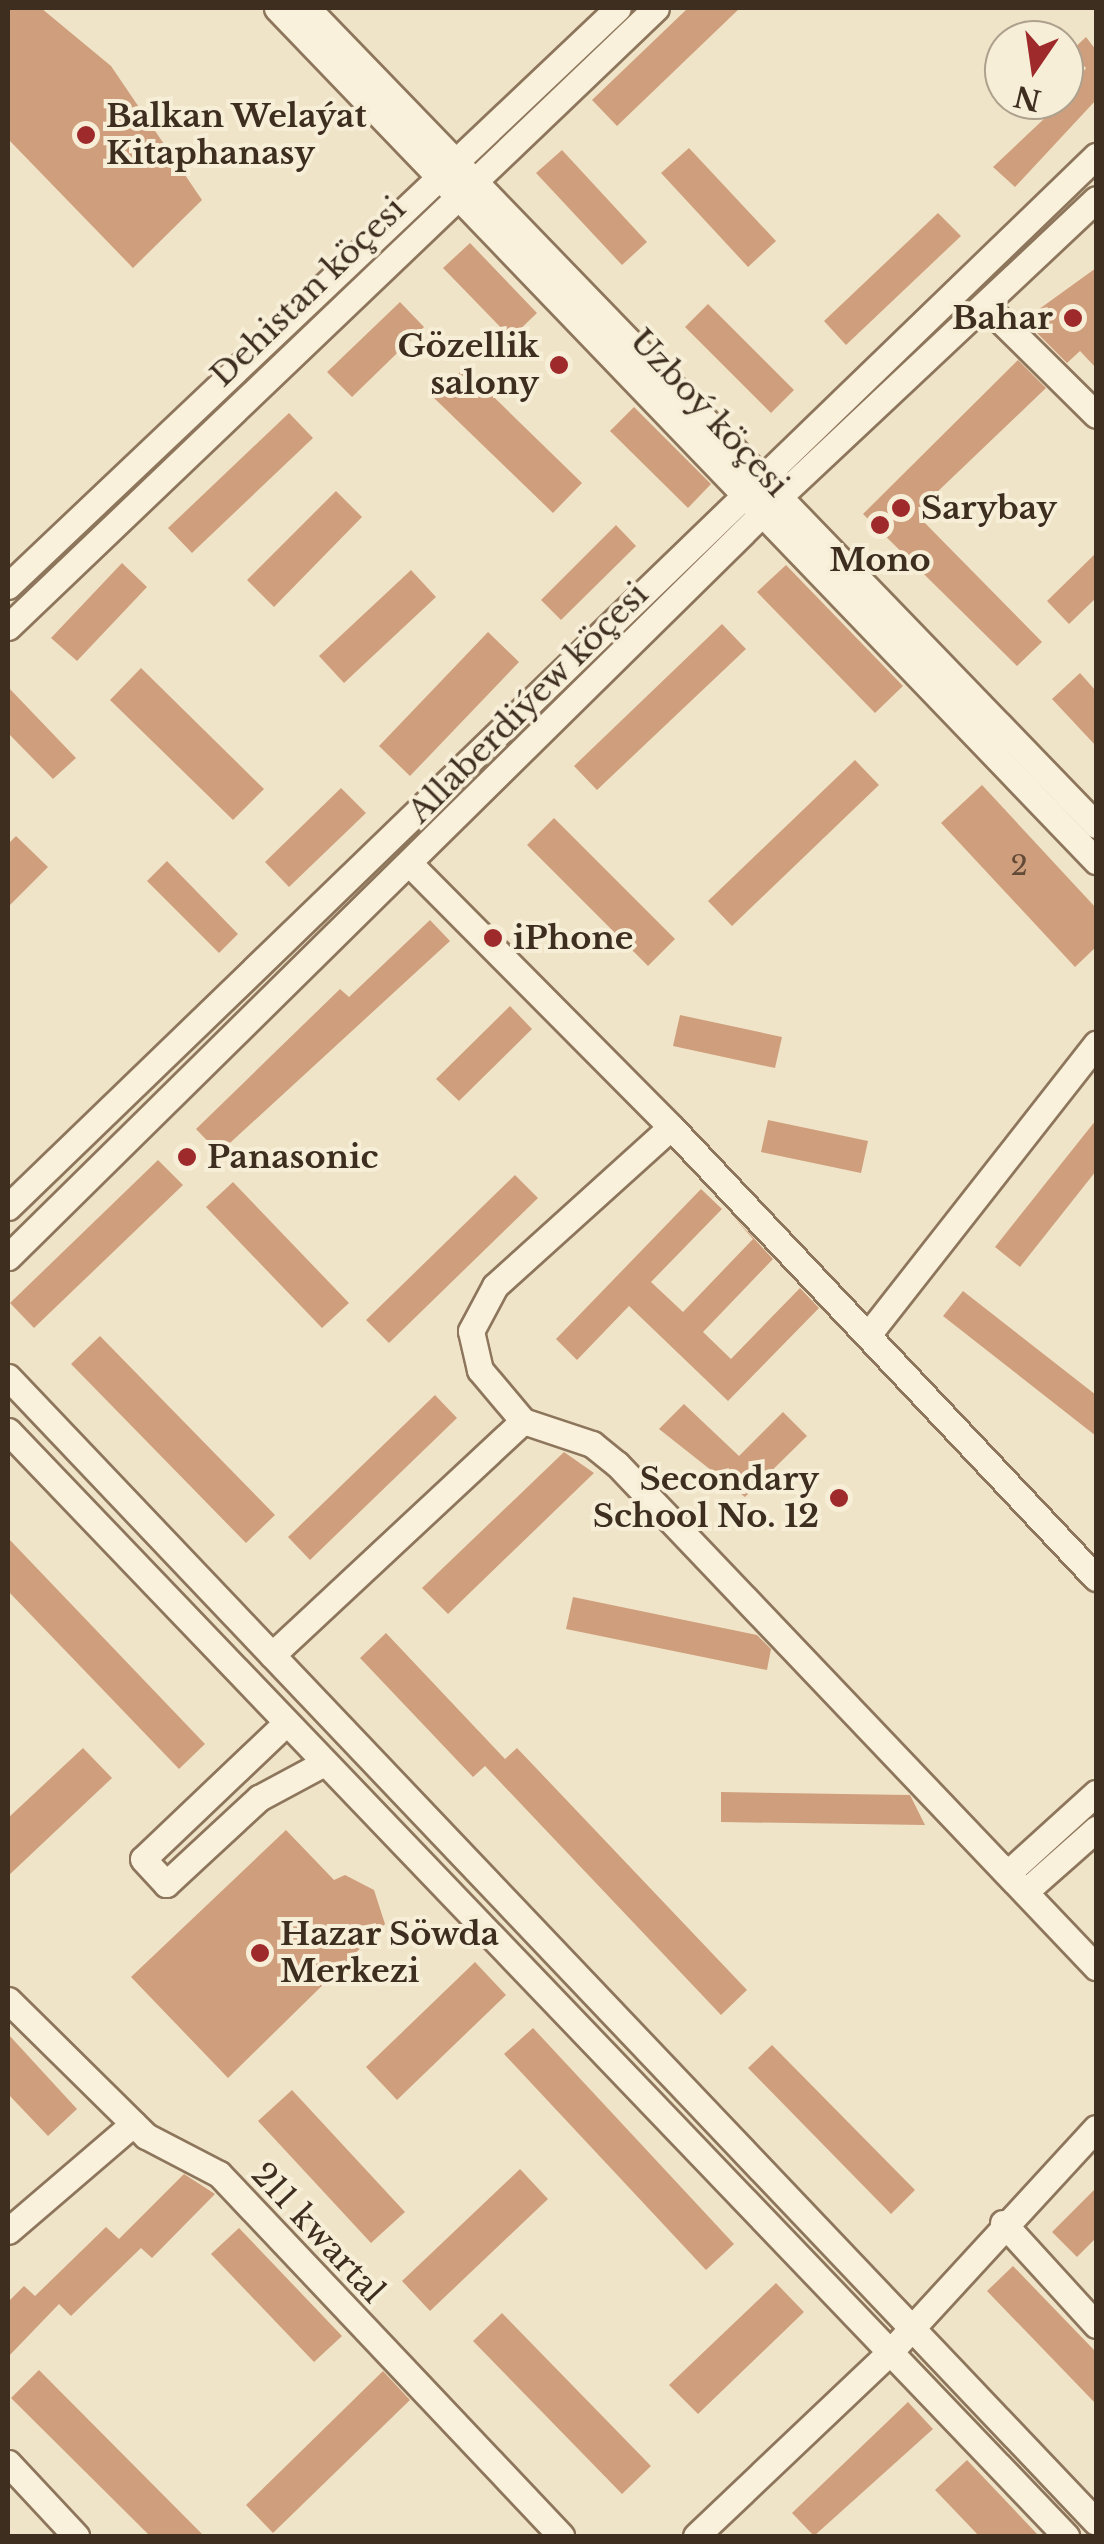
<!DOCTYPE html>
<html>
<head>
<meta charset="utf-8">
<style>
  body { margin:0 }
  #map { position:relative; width:1104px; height:2544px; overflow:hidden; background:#f0e4c8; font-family:"Libre Baskerville",serif }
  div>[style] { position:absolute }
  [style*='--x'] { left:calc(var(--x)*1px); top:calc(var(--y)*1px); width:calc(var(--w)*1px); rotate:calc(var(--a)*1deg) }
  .building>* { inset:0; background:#cf9f7d }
  .roads { filter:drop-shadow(2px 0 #8d765c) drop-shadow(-2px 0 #8d765c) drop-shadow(0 2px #8d765c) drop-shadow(0 -2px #8d765c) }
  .minor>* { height:25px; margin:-12.5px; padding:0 12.5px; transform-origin:12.5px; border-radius:12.5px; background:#faf1dc }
  .dots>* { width:28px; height:28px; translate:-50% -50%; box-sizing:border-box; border:5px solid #f7eed8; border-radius:50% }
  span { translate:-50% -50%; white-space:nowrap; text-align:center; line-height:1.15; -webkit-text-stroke:8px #f7eed8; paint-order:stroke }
  .number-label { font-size:28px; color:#624a37 }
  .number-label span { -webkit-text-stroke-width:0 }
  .poi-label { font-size:32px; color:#3d2e20; font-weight:700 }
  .left { translate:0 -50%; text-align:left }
  .right { translate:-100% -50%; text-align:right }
  .street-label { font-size:32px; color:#3d2e20 }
  .frame { position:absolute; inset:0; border:10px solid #3d2e20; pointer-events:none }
  .north { position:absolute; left:984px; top:20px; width:100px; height:100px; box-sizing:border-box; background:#f7eed8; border:2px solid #ada18e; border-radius:50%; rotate:193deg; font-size:28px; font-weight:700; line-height:40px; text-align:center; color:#3d2e20 }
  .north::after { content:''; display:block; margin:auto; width:35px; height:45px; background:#9e2a2b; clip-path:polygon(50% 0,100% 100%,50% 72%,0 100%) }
</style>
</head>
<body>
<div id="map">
  <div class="building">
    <i style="clip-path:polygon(8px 8px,41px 8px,111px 66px,202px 200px,133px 268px,8px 139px)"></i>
    <i style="clip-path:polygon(688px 8px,740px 8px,617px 126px,592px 100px)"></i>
    <i style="clip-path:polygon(1086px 37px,1096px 50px,1096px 100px,1015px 187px,993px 167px,1064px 100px,1086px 68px,1070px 52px)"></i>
    <i style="clip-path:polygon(689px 148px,776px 241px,748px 267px,661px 173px)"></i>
    <i style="clip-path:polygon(562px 150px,647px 242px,622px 265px,536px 173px)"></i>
    <i style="clip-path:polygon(938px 213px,961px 236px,846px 345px,824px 321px)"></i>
    <i style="clip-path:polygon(470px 243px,537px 313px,511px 338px,443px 268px)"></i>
    <i style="clip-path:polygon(1096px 268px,1096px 368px,1080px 351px,1067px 363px,1024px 320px)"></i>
    <i style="clip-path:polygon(400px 302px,424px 327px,352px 397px,327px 372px)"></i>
    <i style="clip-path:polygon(708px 304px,794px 390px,771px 413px,685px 327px)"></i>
    <i style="clip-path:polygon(1018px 360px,1046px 388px,933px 496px,939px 503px,922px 520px,1042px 642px,1017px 666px,863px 514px)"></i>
    <i style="clip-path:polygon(464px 368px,582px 483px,553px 513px,434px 398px)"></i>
    <i style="clip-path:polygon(634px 407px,711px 484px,688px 508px,610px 431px)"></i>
    <i style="clip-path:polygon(289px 413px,313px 438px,192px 553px,168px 528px)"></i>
    <i style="clip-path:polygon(336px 491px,362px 517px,274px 607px,247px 580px)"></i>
    <i style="clip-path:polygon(616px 525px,636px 546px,561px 620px,541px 600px)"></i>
    <i style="clip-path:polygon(1096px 553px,1096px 598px,1069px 624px,1047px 601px)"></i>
    <i style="clip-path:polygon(122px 563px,147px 587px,77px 661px,51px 638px)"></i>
    <i style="clip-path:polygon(786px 565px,903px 686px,875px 713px,757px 592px)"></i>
    <i style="clip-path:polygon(411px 570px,436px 597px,344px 683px,319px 656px)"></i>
    <i style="clip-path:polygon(722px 624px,746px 649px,597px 790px,574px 766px)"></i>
    <i style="clip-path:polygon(488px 632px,519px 662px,410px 776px,379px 746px)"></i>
    <i style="clip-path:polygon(141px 668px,264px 789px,233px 820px,110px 700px)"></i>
    <i style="clip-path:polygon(1080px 673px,1096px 691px,1096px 746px,1052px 699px)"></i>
    <i style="clip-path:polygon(8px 687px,76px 758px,53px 779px,8px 733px)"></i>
    <i style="clip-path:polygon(855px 760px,879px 785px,732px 926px,708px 901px)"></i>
    <i style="clip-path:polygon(982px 785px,1096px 908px,1096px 947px,1075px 967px,941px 823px)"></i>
    <i style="clip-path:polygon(341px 788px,366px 813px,289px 887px,265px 862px)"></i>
    <i style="clip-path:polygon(554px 818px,675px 939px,648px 966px,527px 845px)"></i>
    <i style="clip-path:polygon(16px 836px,48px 867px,8px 907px,8px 844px)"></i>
    <i style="clip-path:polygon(167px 861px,238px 934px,219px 953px,147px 881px)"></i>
    <i style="clip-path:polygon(430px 920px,450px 941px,219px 1153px,196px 1129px,340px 989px,349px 997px)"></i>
    <i style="clip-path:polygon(510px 1006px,532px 1029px,459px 1101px,436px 1079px)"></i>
    <i style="clip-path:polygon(680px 1015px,782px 1037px,775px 1068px,673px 1046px)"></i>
    <i style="clip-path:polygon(768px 1120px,868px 1141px,861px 1173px,761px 1152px)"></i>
    <i style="clip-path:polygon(1096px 1120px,1096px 1171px,1020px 1267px,995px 1247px)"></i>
    <i style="clip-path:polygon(158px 1160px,183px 1185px,34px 1328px,10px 1303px)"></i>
    <i style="clip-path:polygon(515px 1175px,538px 1198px,389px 1343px,366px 1320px)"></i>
    <i style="clip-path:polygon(233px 1182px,349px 1303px,322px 1328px,206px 1207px)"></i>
    <i style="clip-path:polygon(701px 1189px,722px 1209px,651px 1282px,683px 1312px,753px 1239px,731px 1214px,773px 1259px,703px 1332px,731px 1359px,800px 1288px,819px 1308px,728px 1401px,629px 1306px,577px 1360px,556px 1339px)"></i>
    <i style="clip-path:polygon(963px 1291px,1096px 1395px,1096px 1436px,943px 1316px)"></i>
    <i style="clip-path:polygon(100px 1336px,275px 1515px,246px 1543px,71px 1364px)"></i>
    <i style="clip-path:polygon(435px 1395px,457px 1418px,310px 1560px,288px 1537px)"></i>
    <i style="clip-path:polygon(684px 1404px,739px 1456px,783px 1412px,807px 1436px,745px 1497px,659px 1429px)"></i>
    <i style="clip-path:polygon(564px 1452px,594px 1473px,448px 1614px,422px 1588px)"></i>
    <i style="clip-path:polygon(8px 1538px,205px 1744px,179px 1769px,8px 1591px)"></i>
    <i style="clip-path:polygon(573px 1597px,757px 1635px,771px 1649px,767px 1670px,566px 1629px)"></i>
    <i style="clip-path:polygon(386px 1633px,505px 1759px,517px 1748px,747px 1990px,721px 2015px,485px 1766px,473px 1777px,360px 1658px)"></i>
    <i style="clip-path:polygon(83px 1748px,112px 1778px,8px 1876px,8px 1818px)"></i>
    <i style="clip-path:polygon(721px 1792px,910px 1795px,925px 1825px,721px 1822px)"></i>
    <i style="clip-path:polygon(286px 1830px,334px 1880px,345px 1875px,374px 1890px,385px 1924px,228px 2078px,131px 1977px)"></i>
    <i style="clip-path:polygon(475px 1962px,506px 1995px,397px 2100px,366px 2067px)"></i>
    <i style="clip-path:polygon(533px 2028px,734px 2244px,706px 2270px,504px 2054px)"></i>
    <i style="clip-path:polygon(8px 2034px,77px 2109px,48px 2136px,8px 2094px)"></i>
    <i style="clip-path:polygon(772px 2045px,915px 2190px,891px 2214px,748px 2068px)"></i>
    <i style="clip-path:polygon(292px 2090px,405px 2212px,371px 2243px,258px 2121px)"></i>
    <i style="clip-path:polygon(520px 2169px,548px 2199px,430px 2311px,402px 2281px)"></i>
    <i style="clip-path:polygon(184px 2174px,215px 2194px,152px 2258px,141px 2248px,71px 2316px,59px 2304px,8px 2357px,8px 2302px,24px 2286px,35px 2296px,106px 2227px,119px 2239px)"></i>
    <i style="clip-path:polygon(1096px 2188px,1096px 2238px,1077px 2257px,1052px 2232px)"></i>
    <i style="clip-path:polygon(239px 2228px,342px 2336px,314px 2362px,211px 2254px)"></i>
    <i style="clip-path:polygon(1013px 2266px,1096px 2352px,1096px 2404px,987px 2291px)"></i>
    <i style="clip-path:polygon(776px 2283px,804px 2312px,698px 2414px,669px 2385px)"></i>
    <i style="clip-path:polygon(502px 2313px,651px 2466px,622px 2494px,473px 2341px)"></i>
    <i style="clip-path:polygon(39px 2370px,204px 2536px,150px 2536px,11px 2398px)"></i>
    <i style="clip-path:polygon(383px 2371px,410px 2400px,273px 2533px,246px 2505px)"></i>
    <i style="clip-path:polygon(908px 2402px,933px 2429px,814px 2536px,792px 2513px)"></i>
    <i style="clip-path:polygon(967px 2460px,1039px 2536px,979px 2536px,935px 2490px)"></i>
  </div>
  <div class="roads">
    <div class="minor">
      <i style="--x:277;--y:8;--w:1183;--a:46.16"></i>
      <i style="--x:307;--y:8;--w:1136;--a:46"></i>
      <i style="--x:985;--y:305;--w:156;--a:44.7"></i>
      <i style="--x:8;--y:586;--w:840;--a:-43.46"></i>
      <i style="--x:8;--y:627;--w:896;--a:-43.69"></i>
      <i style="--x:671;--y:1127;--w:620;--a:46.7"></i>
      <i style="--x:8;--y:1207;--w:1513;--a:-44.01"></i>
      <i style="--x:8;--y:1257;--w:1083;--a:-44.59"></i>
      <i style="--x:779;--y:497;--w:435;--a:-43.2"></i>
      <i style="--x:871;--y:1331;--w:365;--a:-51.9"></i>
      <i style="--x:8;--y:1377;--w:1579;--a:46.46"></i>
      <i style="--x:523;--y:1421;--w:73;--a:18.4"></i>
      <i style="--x:592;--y:1444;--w:32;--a:39"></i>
      <i style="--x:617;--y:1464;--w:695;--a:46.4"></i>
      <i style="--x:8;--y:1431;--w:1530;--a:46.24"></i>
      <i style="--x:272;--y:1655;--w:343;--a:-43"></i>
      <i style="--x:523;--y:1421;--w:67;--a:-130.1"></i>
      <i style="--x:480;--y:1370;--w:40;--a:-103"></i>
      <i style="--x:471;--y:1331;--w:51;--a:-61.9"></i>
      <i style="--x:495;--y:1286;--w:237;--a:-42.1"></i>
      <i style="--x:671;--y:1127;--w:369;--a:-134.8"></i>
      <i style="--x:286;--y:1723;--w:197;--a:136.4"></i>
      <i style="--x:143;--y:1859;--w:34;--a:47"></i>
      <i style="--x:166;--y:1884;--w:127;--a:-42.8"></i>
      <i style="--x:259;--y:1798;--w:74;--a:-28.3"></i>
      <i style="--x:1008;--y:1873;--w:119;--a:-42.3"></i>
      <i style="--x:1026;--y:1891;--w:94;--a:-41.5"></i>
      <i style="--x:8;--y:2000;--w:194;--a:44.6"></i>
      <i style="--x:146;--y:2136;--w:82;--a:27.5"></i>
      <i style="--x:219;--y:2174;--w:498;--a:46.6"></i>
      <i style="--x:1003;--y:2223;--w:138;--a:47.6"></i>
      <i style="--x:8;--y:2231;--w:165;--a:-40.6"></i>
      <i style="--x:8;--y:2463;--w:100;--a:47"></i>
      <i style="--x:696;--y:2536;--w:267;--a:-43.5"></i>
      <i style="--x:890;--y:2352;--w:304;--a:-47.4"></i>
    </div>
  </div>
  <div class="dots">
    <i style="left:86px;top:135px;background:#9e2a2b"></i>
    <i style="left:1073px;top:318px;background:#9e2a2b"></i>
    <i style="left:559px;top:365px;background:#9e2a2b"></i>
    <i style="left:901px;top:508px;background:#9e2a2b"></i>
    <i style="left:880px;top:525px;background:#9e2a2b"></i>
    <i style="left:493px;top:938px;background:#9e2a2b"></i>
    <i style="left:187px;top:1157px;background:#9e2a2b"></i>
    <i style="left:839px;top:1498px;background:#9e2a2b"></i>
    <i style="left:260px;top:1953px;background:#9e2a2b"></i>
  </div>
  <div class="number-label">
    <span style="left:1019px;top:866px">2</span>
  </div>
  <div class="poi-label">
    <span class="left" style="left:106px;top:135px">Balkan Welaýat<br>Kitaphanasy</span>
    <span class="right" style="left:1053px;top:318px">Bahar</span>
    <span class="right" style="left:539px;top:365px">Gözellik<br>salony</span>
    <span class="left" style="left:921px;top:508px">Sarybay</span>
    <span style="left:880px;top:560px">Mono</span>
    <span class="left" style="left:513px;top:938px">iPhone</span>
    <span class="left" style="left:207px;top:1157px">Panasonic</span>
    <span class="right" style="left:819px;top:1498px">Secondary<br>School No. 12</span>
    <span class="left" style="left:280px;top:1953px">Hazar Söwda<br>Merkezi</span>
  </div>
  <div class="street-label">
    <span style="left:308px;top:292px;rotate:-44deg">Dehistan köçesi</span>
    <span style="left:709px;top:413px;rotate:47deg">Uzboý köçesi</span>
    <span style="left:528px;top:703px;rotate:-45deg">Allaberdiýew köçesi</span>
    <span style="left:318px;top:2233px;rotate:47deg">211 kwartal</span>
  </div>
  <div class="frame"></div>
  <div class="north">N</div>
</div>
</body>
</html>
